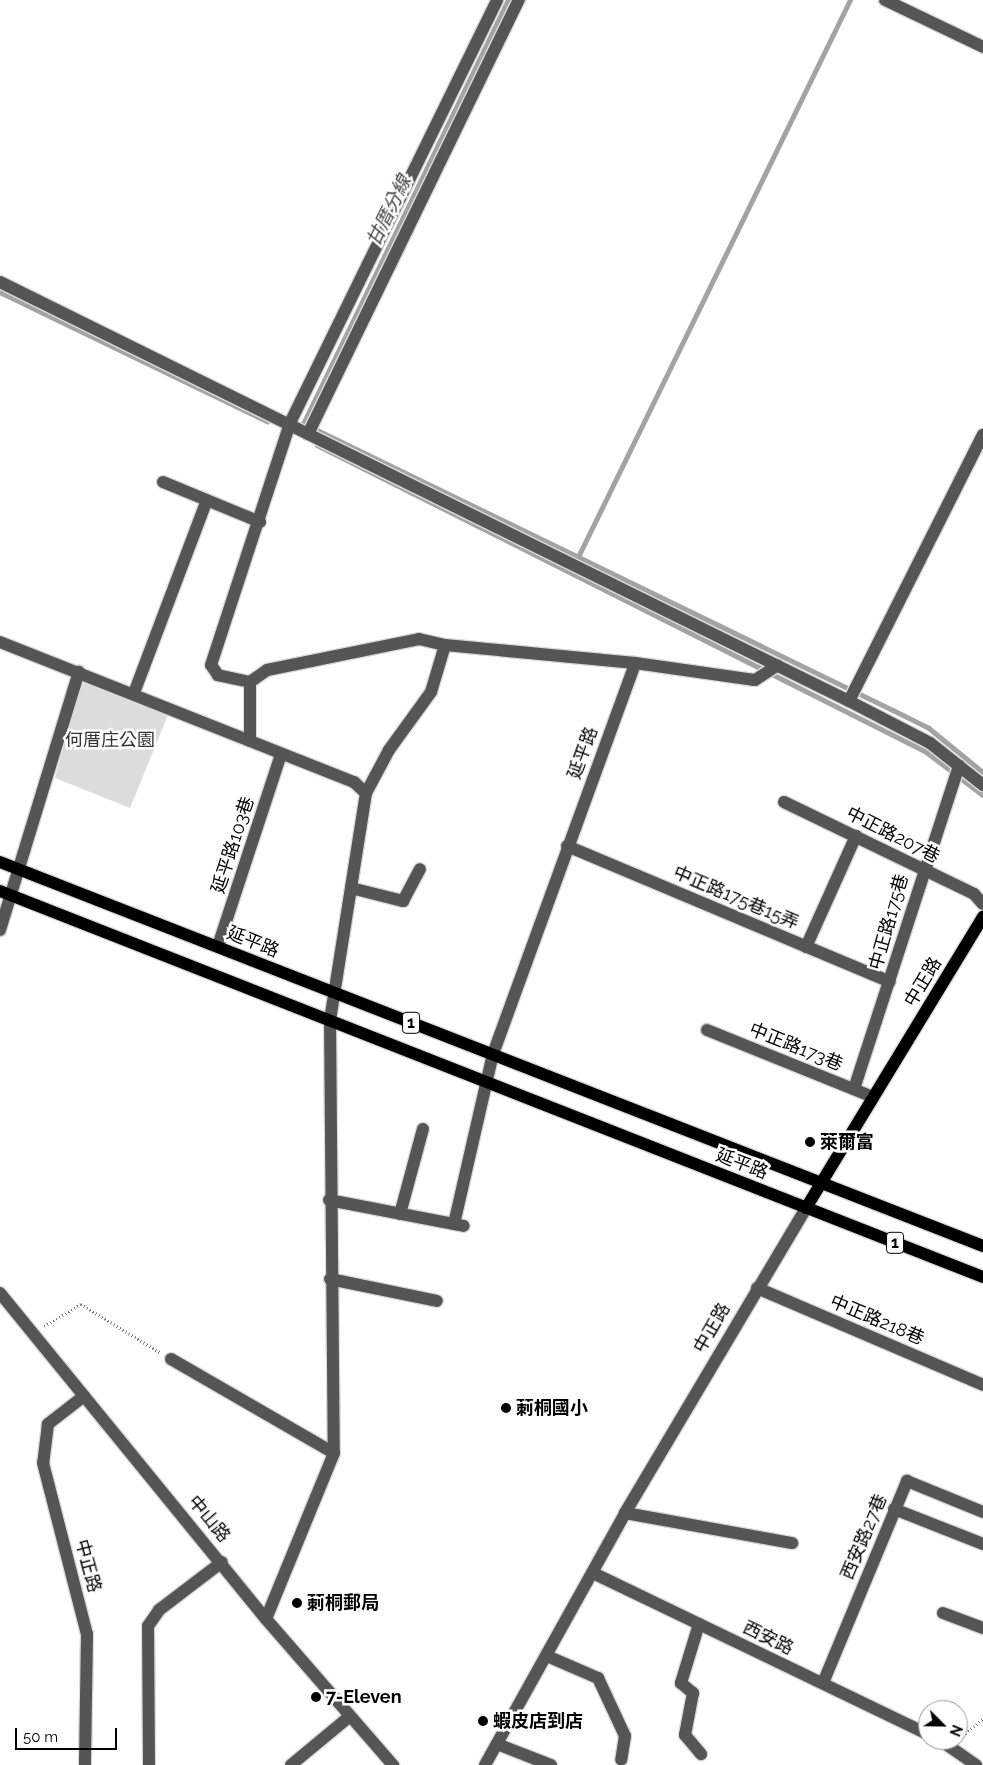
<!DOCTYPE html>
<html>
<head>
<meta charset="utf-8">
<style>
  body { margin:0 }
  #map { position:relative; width:983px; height:1765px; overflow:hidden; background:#fff; font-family:Raleway,"Noto Sans TC",sans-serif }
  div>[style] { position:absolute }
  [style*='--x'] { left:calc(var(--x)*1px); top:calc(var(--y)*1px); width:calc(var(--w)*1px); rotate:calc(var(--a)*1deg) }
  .green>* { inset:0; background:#dcdcdc }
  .stream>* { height:4.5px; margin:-2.25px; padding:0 2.25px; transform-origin:2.25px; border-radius:2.25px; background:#a3a3a3 }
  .path>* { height:2.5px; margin-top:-1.25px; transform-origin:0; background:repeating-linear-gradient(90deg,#777 0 1px,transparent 0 3.5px) }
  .roads { filter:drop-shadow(1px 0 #dbdbdb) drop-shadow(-1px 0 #dbdbdb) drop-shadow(0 1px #dbdbdb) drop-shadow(0 -1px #dbdbdb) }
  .minor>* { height:12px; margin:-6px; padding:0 6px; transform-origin:6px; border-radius:6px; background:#555 }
  .major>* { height:12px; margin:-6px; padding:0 6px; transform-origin:6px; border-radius:6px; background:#000 }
  .dots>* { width:14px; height:14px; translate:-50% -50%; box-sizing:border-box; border:2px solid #fff; border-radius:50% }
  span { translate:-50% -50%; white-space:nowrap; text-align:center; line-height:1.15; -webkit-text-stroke:5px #fff; paint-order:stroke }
  .shield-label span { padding:1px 4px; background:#fff; border:1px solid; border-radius:4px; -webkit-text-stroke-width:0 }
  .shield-label { font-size:16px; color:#000; font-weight:700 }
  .park-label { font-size:18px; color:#333 }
  .street-label { font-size:18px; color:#000 }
  .poi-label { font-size:18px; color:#000; font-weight:700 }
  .left { translate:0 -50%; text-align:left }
  .water-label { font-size:19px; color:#444; font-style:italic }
  .north { position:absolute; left:918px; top:1700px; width:50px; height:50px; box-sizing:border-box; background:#fff; border:1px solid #999; border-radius:50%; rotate:113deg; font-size:14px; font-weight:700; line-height:20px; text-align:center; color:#000 }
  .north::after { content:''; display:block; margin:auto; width:18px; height:22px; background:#000; clip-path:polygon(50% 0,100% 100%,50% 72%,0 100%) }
  .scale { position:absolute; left:15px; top:1728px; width:102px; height:22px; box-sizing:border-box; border:2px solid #000; border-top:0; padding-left:6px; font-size:15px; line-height:18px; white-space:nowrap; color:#000; -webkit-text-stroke:4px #fff; paint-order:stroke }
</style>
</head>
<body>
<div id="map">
  <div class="green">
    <i style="clip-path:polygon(81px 682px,168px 715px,130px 808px,55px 778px)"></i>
  </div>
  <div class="stream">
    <i style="--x:0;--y:292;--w:297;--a:25.8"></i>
    <i style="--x:303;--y:423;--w:656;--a:25.94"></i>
    <i style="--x:893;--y:710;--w:40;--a:26.6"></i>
    <i style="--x:929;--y:728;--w:70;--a:39.2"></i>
    <i style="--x:303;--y:424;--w:471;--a:-64.2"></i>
    <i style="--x:317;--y:445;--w:681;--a:26.72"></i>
    <i style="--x:925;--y:751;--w:73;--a:37.2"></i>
    <i style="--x:577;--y:559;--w:622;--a:-63.97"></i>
  </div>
  <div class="path">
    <i style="--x:44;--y:1326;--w:43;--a:-30.7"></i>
    <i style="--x:81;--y:1304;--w:94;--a:31.5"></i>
    <i style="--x:960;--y:1738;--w:30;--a:-40"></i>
  </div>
  <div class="roads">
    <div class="minor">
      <i style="--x:885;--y:0;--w:109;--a:25.6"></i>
      <i style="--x:0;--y:282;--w:947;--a:26.27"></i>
      <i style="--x:849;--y:701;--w:91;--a:27.4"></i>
      <i style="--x:930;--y:743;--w:68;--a:38.4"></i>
      <i style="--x:308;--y:434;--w:483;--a:-64.1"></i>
      <i style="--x:163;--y:482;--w:105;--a:22.4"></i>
      <i style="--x:0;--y:642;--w:381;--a:21.6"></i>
      <i style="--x:354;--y:782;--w:16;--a:43"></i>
      <i style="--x:366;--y:793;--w:230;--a:99"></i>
      <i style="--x:330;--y:1020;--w:433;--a:89.5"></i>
      <i style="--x:334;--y:1453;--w:179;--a:112.3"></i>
      <i style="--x:445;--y:645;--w:191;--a:5.4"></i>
      <i style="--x:635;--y:663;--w:121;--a:8.1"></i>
      <i style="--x:755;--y:680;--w:27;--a:-33"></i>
      <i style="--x:250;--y:682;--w:33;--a:-168"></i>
      <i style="--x:218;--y:675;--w:12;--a:-125"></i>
      <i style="--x:211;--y:665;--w:255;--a:-71.9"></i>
      <i style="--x:290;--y:423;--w:471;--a:-63.9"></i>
      <i style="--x:134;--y:693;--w:206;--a:-69.3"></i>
      <i style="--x:849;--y:701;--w:298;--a:-63.3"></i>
      <i style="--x:250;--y:741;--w:59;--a:-90"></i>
      <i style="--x:250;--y:682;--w:21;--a:-35"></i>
      <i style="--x:267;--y:670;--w:155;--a:-11.5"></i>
      <i style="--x:419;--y:639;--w:27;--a:13"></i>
      <i style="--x:445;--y:645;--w:49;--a:106.6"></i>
      <i style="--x:431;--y:692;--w:72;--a:125.9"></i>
      <i style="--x:389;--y:750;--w:49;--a:118.1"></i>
      <i style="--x:784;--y:802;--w:211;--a:25.8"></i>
      <i style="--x:974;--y:894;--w:13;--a:48"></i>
      <i style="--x:567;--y:846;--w:350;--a:22.8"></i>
      <i style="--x:351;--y:888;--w:54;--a:14"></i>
      <i style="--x:403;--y:901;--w:36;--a:-62"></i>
      <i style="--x:0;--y:930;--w:270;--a:-73"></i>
      <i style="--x:218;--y:946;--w:202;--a:-71.8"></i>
      <i style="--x:806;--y:947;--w:122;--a:-65.8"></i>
      <i style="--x:707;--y:1030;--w:179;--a:22"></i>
      <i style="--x:854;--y:1089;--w:340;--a:-72"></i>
      <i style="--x:329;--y:1200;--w:137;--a:10.9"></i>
      <i style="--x:400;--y:1214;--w:88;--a:-74.9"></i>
      <i style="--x:454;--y:1224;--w:174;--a:-77.1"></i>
      <i style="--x:493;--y:1054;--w:416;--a:-70"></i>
      <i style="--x:330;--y:1279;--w:109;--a:11.6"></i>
      <i style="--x:757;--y:1288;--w:246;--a:23.2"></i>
      <i style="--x:0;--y:1293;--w:421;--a:50.8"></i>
      <i style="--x:266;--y:1619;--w:194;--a:49"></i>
      <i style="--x:171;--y:1359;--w:188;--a:30"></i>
      <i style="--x:84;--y:1396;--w:46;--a:142.1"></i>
      <i style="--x:48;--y:1424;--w:39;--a:97"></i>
      <i style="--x:43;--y:1463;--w:177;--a:75.6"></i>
      <i style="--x:87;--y:1634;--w:131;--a:90.9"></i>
      <i style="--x:894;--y:1509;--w:96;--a:21.5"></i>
      <i style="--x:625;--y:1513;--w:170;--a:10.2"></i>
      <i style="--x:593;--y:1573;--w:372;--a:25.7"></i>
      <i style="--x:943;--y:1613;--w:43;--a:20.6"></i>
      <i style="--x:699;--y:1624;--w:62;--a:107"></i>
      <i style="--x:681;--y:1683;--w:16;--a:40"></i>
      <i style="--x:693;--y:1693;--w:43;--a:100.8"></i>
      <i style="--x:685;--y:1735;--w:25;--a:50"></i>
      <i style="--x:547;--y:1656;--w:56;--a:23.3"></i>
      <i style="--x:598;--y:1678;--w:64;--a:65"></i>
      <i style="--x:625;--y:1736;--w:24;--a:99"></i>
      <i style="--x:823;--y:1683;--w:219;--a:-67.4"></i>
      <i style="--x:907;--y:1481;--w:82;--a:22.2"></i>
      <i style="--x:940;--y:1740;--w:44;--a:34.8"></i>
      <i style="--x:497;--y:1744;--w:58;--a:21.3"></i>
      <i style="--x:149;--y:1765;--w:139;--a:-90.4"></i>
      <i style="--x:148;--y:1626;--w:19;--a:-55"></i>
      <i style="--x:159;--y:1610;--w:79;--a:-37.3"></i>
      <i style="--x:291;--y:1765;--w:75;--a:-39.6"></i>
      <i style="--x:485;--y:1765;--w:288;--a:-60.9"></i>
      <i style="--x:625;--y:1513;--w:355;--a:-59.3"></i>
    </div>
    <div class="major">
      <i style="--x:0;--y:862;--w:1055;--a:21.34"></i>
      <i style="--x:0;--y:891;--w:1056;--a:21.44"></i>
      <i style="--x:806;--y:1208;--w:341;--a:-58.7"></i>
    </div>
  </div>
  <div class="dots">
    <i style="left:810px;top:1142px;background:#000"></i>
    <i style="left:506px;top:1408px;background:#000"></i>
    <i style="left:297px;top:1603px;background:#000"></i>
    <i style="left:316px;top:1697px;background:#000"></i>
    <i style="left:483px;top:1721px;background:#000"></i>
  </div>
  <div class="shield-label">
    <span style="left:411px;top:1023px">1</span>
    <span style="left:895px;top:1243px">1</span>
  </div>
  <div class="park-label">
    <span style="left:110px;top:740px">何厝庄公園</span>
  </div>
  <div class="street-label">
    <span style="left:583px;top:753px;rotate:-70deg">延平路</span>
    <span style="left:893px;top:835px;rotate:27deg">中正路207巷</span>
    <span style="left:233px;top:845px;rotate:-72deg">延平路103巷</span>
    <span style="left:736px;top:898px;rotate:23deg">中正路175巷15弄</span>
    <span style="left:889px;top:922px;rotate:-74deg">中正路175巷</span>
    <span style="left:253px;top:942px;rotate:22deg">延平路</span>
    <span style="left:923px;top:982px;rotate:-59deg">中正路</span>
    <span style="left:796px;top:1047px;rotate:22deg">中正路173巷</span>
    <span style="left:742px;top:1164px;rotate:21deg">延平路</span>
    <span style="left:877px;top:1320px;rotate:23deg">中正路218巷</span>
    <span style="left:712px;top:1328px;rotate:-60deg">中正路</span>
    <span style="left:209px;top:1519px;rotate:50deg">中山路</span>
    <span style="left:864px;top:1537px;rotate:-67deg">西安路27巷</span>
    <span style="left:88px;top:1566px;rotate:75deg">中正路</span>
    <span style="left:768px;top:1638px;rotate:26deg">西安路</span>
  </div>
  <div class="poi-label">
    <span class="left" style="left:820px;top:1142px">萊爾富</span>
    <span class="left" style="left:516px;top:1408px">莿桐國小</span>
    <span class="left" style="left:307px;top:1603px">莿桐郵局</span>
    <span class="left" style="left:326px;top:1697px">7-Eleven</span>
    <span class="left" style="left:493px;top:1721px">蝦皮店到店</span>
  </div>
  <div class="water-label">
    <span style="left:389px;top:211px;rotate:-64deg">甘厝分線</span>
  </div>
  <div class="north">N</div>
  <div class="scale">50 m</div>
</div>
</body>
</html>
